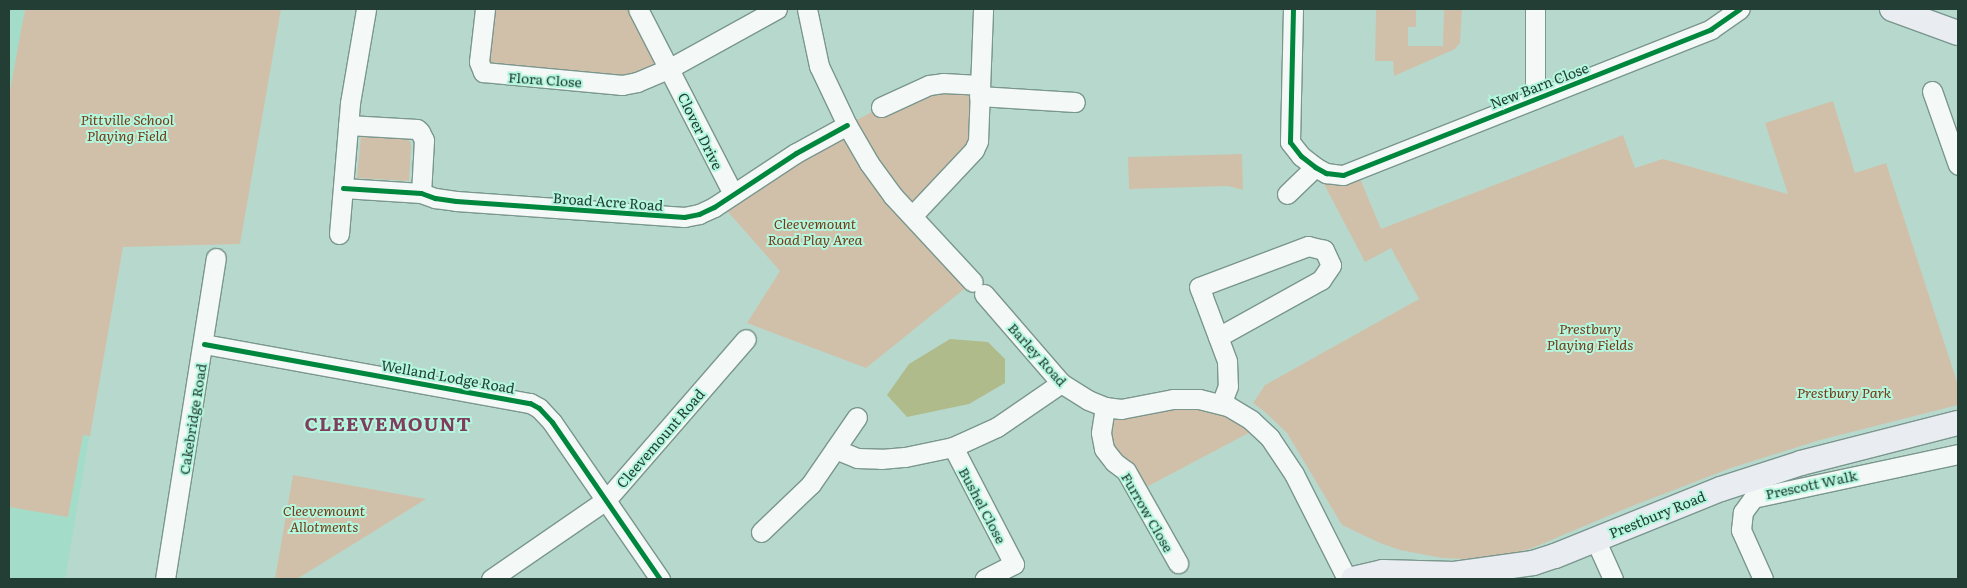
<!DOCTYPE html>
<html>
<head>
<meta charset="utf-8">
<style>
  body { margin:0 }
  #map { position:relative; width:1967px; height:588px; overflow:hidden; background:#b7d9cd; font-family:Literata,serif }
  div>[style] { position:absolute }
  [style*='--x'] { left:calc(var(--x)*1px); top:calc(var(--y)*1px); width:calc(var(--w)*1px); rotate:calc(var(--a)*1deg) }
  .built>* { inset:0; background:#a3dcc8 }
  .green>* { inset:0; background:#d1c0a9 }
  .water>* { inset:0; background:#afbb8a }
  .roads { filter:drop-shadow(1px 0 #7a968d) drop-shadow(-1px 0 #7a968d) drop-shadow(0 1px #7a968d) drop-shadow(0 -1px #7a968d) }
  .minor>* { height:19px; margin:-9.5px; padding:0 9.5px; transform-origin:9.5px; border-radius:9.5px; background:#f4f9f8 }
  .major>* { height:24px; margin:-12px; padding:0 12px; transform-origin:12px; border-radius:12px; background:#e9edf2 }
  .cycleway>* { height:5px; margin:-2.5px; padding:0 2.5px; transform-origin:2.5px; border-radius:2.5px; background:#00873e }
  span { translate:-50% -50%; white-space:nowrap; text-align:center; line-height:1.15; -webkit-text-stroke:4px #b4f6de; paint-order:stroke }
  .street-label { font-size:14px; color:#233e35 }
  .park-label { font-size:14px; color:#743b16; font-style:italic }
  .district-label { font-size:19px; color:#803e5f; font-weight:700; letter-spacing:1px }
  .frame { position:absolute; inset:0; border:10px solid #233e35; pointer-events:none }
</style>
</head>
<body>
<div id="map">
  <div class="built">
    <i style="clip-path:polygon(9px 9px,25px 9px,9px 96px)"></i>
    <i style="clip-path:polygon(9px 245px,118px 268px,65px 579px,9px 579px)"></i>
  </div>
  <div class="green">
    <i style="clip-path:polygon(25px 9px,281px 9px,240px 244px,123px 247px,90px 436px,83px 435px,68px 517px,9px 507px,9px 96px)"></i>
    <i style="clip-path:polygon(493px 9px,629px 9px,656px 63px,655px 66px,634px 78px,497px 67px,490px 62px,488px 54px)"></i>
    <i style="clip-path:polygon(1376px 9px,1416px 9px,1416px 27px,1408px 27px,1408px 46px,1443px 46px,1444px 9px,1462px 9px,1460px 43px,1455px 49px,1394px 76px,1393px 61px,1375px 61px)"></i>
    <i style="clip-path:polygon(979px 85px,978px 141px,912px 216px,973px 282px,866px 368px,747px 323px,780px 271px,720px 203px,847px 125px,916px 89px)"></i>
    <i style="clip-path:polygon(1833px 101px,1855px 173px,1886px 163px,1958px 385px,1958px 405px,1820px 440px,1731px 468px,1627px 508px,1530px 549px,1508px 554px,1464px 559px,1442px 558px,1400px 550px,1380px 543px,1342px 525px,1287px 433px,1265px 412px,1253px 403px,1265px 385px,1419px 299px,1391px 248px,1365px 262px,1315px 167px,1356px 169px,1381px 229px,1623px 135px,1635px 168px,1663px 159px,1788px 194px,1765px 123px)"></i>
    <i style="clip-path:polygon(361px 136px,406px 138px,409px 140px,411px 145px,409px 181px,357px 178px)"></i>
    <i style="clip-path:polygon(1242px 154px,1243px 190px,1228px 186px,1129px 189px,1128px 157px)"></i>
    <i style="clip-path:polygon(1186px 398px,1260px 427px,1137px 492px,1102px 441px,1105px 407px)"></i>
    <i style="clip-path:polygon(293px 475px,426px 499px,297px 579px,275px 579px)"></i>
  </div>
  <div class="water">
    <i style="clip-path:polygon(950px 339px,988px 342px,1005px 359px,1005px 383px,969px 404px,907px 417px,887px 395px,909px 364px)"></i>
  </div>
  <div class="roads">
    <div class="minor">
      <i style="--x:485;--y:9;--w:53;--a:96.5"></i>
      <i style="--x:479;--y:62;--w:11;--a:68"></i>
      <i style="--x:483;--y:72;--w:140;--a:5.3"></i>
      <i style="--x:622;--y:85;--w:15;--a:-11"></i>
      <i style="--x:637;--y:82;--w:36;--a:-23"></i>
      <i style="--x:670;--y:68;--w:122;--a:-28.9"></i>
      <i style="--x:638;--y:9;--w:208;--a:62.8"></i>
      <i style="--x:807;--y:9;--w:58;--a:78.1"></i>
      <i style="--x:819;--y:66;--w:65;--a:64.6"></i>
      <i style="--x:847;--y:125;--w:44;--a:59.9"></i>
      <i style="--x:869;--y:163;--w:41;--a:54"></i>
      <i style="--x:893;--y:196;--w:117;--a:47.1"></i>
      <i style="--x:1293;--y:9;--w:133;--a:91.3"></i>
      <i style="--x:1290;--y:142;--w:18;--a:52"></i>
      <i style="--x:1301;--y:156;--w:18;--a:38"></i>
      <i style="--x:1315;--y:167;--w:13;--a:29"></i>
      <i style="--x:1326;--y:173;--w:17;--a:7"></i>
      <i style="--x:1343;--y:175;--w:396;--a:-21.6"></i>
      <i style="--x:1711;--y:29;--w:35;--a:-35"></i>
      <i style="--x:1932;--y:91;--w:78;--a:70.6"></i>
      <i style="--x:979;--y:96;--w:96;--a:3.6"></i>
      <i style="--x:1535;--y:99;--w:90;--a:-90"></i>
      <i style="--x:881;--y:107;--w:53;--a:-24.6"></i>
      <i style="--x:929;--y:85;--w:14;--a:-8"></i>
      <i style="--x:943;--y:83;--w:36;--a:3"></i>
      <i style="--x:348;--y:125;--w:69;--a:3.3"></i>
      <i style="--x:417;--y:129;--w:4;--a:45"></i>
      <i style="--x:420;--y:132;--w:9;--a:63"></i>
      <i style="--x:424;--y:140;--w:53;--a:93.2"></i>
      <i style="--x:343;--y:188;--w:78;--a:3.7"></i>
      <i style="--x:421;--y:193;--w:15;--a:20"></i>
      <i style="--x:435;--y:198;--w:21;--a:8"></i>
      <i style="--x:456;--y:201;--w:229;--a:4"></i>
      <i style="--x:684;--y:217;--w:15;--a:-11"></i>
      <i style="--x:699;--y:214;--w:17;--a:-25"></i>
      <i style="--x:714;--y:207;--w:98;--a:-33.4"></i>
      <i style="--x:796;--y:153;--w:58;--a:-28.8"></i>
      <i style="--x:1287;--y:194;--w:39;--a:-44"></i>
      <i style="--x:912;--y:216;--w:91;--a:-46.8"></i>
      <i style="--x:974;--y:150;--w:10;--a:-66"></i>
      <i style="--x:978;--y:141;--w:132;--a:-87.8"></i>
      <i style="--x:339;--y:234;--w:131;--a:-85.2"></i>
      <i style="--x:350;--y:103;--w:95;--a:-80.3"></i>
      <i style="--x:984;--y:294;--w:118;--a:49.1"></i>
      <i style="--x:1061;--y:383;--w:32;--a:32"></i>
      <i style="--x:1088;--y:400;--w:18;--a:22"></i>
      <i style="--x:1105;--y:407;--w:16;--a:7"></i>
      <i style="--x:1121;--y:409;--w:53;--a:-10.9"></i>
      <i style="--x:1173;--y:399;--w:26;--a:0"></i>
      <i style="--x:1199;--y:399;--w:30;--a:14"></i>
      <i style="--x:1228;--y:406;--w:27;--a:31"></i>
      <i style="--x:1251;--y:420;--w:26;--a:43"></i>
      <i style="--x:1270;--y:438;--w:43;--a:56.3"></i>
      <i style="--x:1294;--y:474;--w:118;--a:63.2"></i>
      <i style="--x:1218;--y:337;--w:118;--a:-29"></i>
      <i style="--x:1321;--y:280;--w:18;--a:-56"></i>
      <i style="--x:1331;--y:265;--w:17;--a:-115"></i>
      <i style="--x:1324;--y:250;--w:16;--a:-166"></i>
      <i style="--x:1308;--y:246;--w:116;--a:159.4"></i>
      <i style="--x:1199;--y:287;--w:11;--a:68"></i>
      <i style="--x:1203;--y:297;--w:68;--a:69.4"></i>
      <i style="--x:1227;--y:361;--w:25;--a:88"></i>
      <i style="--x:1228;--y:386;--w:19;--a:111"></i>
      <i style="--x:204;--y:344;--w:331;--a:10.3"></i>
      <i style="--x:530;--y:403;--w:10;--a:29"></i>
      <i style="--x:539;--y:408;--w:19;--a:47"></i>
      <i style="--x:552;--y:422;--w:191;--a:55.5"></i>
      <i style="--x:1105;--y:407;--w:26;--a:99"></i>
      <i style="--x:1101;--y:433;--w:16;--a:79"></i>
      <i style="--x:1104;--y:449;--w:16;--a:52"></i>
      <i style="--x:1114;--y:462;--w:15;--a:37"></i>
      <i style="--x:1126;--y:471;--w:106;--a:60.5"></i>
      <i style="--x:953;--y:447;--w:132;--a:62.5"></i>
      <i style="--x:1014;--y:564;--w:33;--a:153"></i>
      <i style="--x:835;--y:449;--w:24;--a:22"></i>
      <i style="--x:857;--y:458;--w:24;--a:2"></i>
      <i style="--x:881;--y:459;--w:24;--a:-5"></i>
      <i style="--x:905;--y:457;--w:49;--a:-11.8"></i>
      <i style="--x:953;--y:447;--w:48;--a:-24.4"></i>
      <i style="--x:997;--y:427;--w:78;--a:-34.5"></i>
      <i style="--x:761;--y:532;--w:69;--a:-43.8"></i>
      <i style="--x:811;--y:484;--w:81;--a:-55.5"></i>
      <i style="--x:1595;--y:539;--w:44;--a:65.8"></i>
      <i style="--x:165;--y:579;--w:325;--a:-81"></i>
      <i style="--x:491;--y:579;--w:140;--a:-34.5"></i>
      <i style="--x:606;--y:500;--w:213;--a:-49"></i>
      <i style="--x:1763;--y:579;--w:54;--a:-114.2"></i>
      <i style="--x:1741;--y:530;--w:18;--a:-84"></i>
      <i style="--x:1743;--y:512;--w:17;--a:-54"></i>
      <i style="--x:1753;--y:498;--w:210;--a:-12.1"></i>
    </div>
    <div class="major">
      <i style="--x:1892;--y:9;--w:70;--a:20"></i>
      <i style="--x:1353;--y:579;--w:31;--a:-13"></i>
      <i style="--x:1383;--y:572;--w:71;--a:1.6"></i>
      <i style="--x:1454;--y:574;--w:80;--a:-7.9"></i>
      <i style="--x:1533;--y:563;--w:23;--a:-18"></i>
      <i style="--x:1555;--y:556;--w:179;--a:-22"></i>
      <i style="--x:1721;--y:489;--w:84;--a:-18"></i>
      <i style="--x:1801;--y:463;--w:162;--a:-14.3"></i>
    </div>
  </div>
  <div class="cycleway">
    <i style="--x:1293;--y:9;--w:133;--a:91.3"></i>
    <i style="--x:1290;--y:142;--w:18;--a:52"></i>
    <i style="--x:1301;--y:156;--w:18;--a:38"></i>
    <i style="--x:1315;--y:167;--w:13;--a:29"></i>
    <i style="--x:1326;--y:173;--w:17;--a:7"></i>
    <i style="--x:1343;--y:175;--w:396;--a:-21.6"></i>
    <i style="--x:1711;--y:29;--w:35;--a:-35"></i>
    <i style="--x:343;--y:188;--w:78;--a:3.7"></i>
    <i style="--x:421;--y:193;--w:15;--a:20"></i>
    <i style="--x:435;--y:198;--w:21;--a:8"></i>
    <i style="--x:456;--y:201;--w:229;--a:4"></i>
    <i style="--x:684;--y:217;--w:15;--a:-11"></i>
    <i style="--x:699;--y:214;--w:17;--a:-25"></i>
    <i style="--x:714;--y:207;--w:98;--a:-33.4"></i>
    <i style="--x:796;--y:153;--w:58;--a:-28.8"></i>
    <i style="--x:204;--y:344;--w:331;--a:10.3"></i>
    <i style="--x:530;--y:403;--w:10;--a:29"></i>
    <i style="--x:539;--y:408;--w:19;--a:47"></i>
    <i style="--x:552;--y:422;--w:191;--a:55.5"></i>
  </div>
  <div class="street-label">
    <span style="left:545px;top:79px;rotate:4deg">Flora Close</span>
    <span style="left:1539px;top:85px;rotate:-21deg">New Barn Close</span>
    <span style="left:701px;top:131px;rotate:64deg">Clover Drive</span>
    <span style="left:608px;top:201px;rotate:4deg">Broad Acre Road</span>
    <span style="left:1038px;top:354px;rotate:48deg">Barley Road</span>
    <span style="left:448px;top:376px;rotate:10deg">Welland Lodge Road</span>
    <span style="left:192px;top:419px;rotate:-81deg">Cakebridge Road</span>
    <span style="left:660px;top:438px;rotate:-49deg">Cleevemount Road</span>
    <span style="left:1811px;top:484px;rotate:-12deg">Prescott Walk</span>
    <span style="left:983px;top:505px;rotate:62deg">Bushel Close</span>
    <span style="left:1148px;top:512px;rotate:60deg">Furrow Close</span>
    <span style="left:1657px;top:514px;rotate:-22deg">Prestbury Road</span>
  </div>
  <div class="park-label">
    <span style="left:127px;top:127px">Pittville School<br>Playing Field</span>
    <span style="left:815px;top:231px">Cleevemount<br>Road Play Area</span>
    <span style="left:1590px;top:336px">Prestbury<br>Playing Fields</span>
    <span style="left:1844px;top:392px">Prestbury Park</span>
    <span style="left:324px;top:518px">Cleevemount<br>Allotments</span>
  </div>
  <div class="district-label">
    <span style="left:388px;top:424px">CLEEVEMOUNT</span>
  </div>
  <div class="frame"></div>
</div>
</body>
</html>
